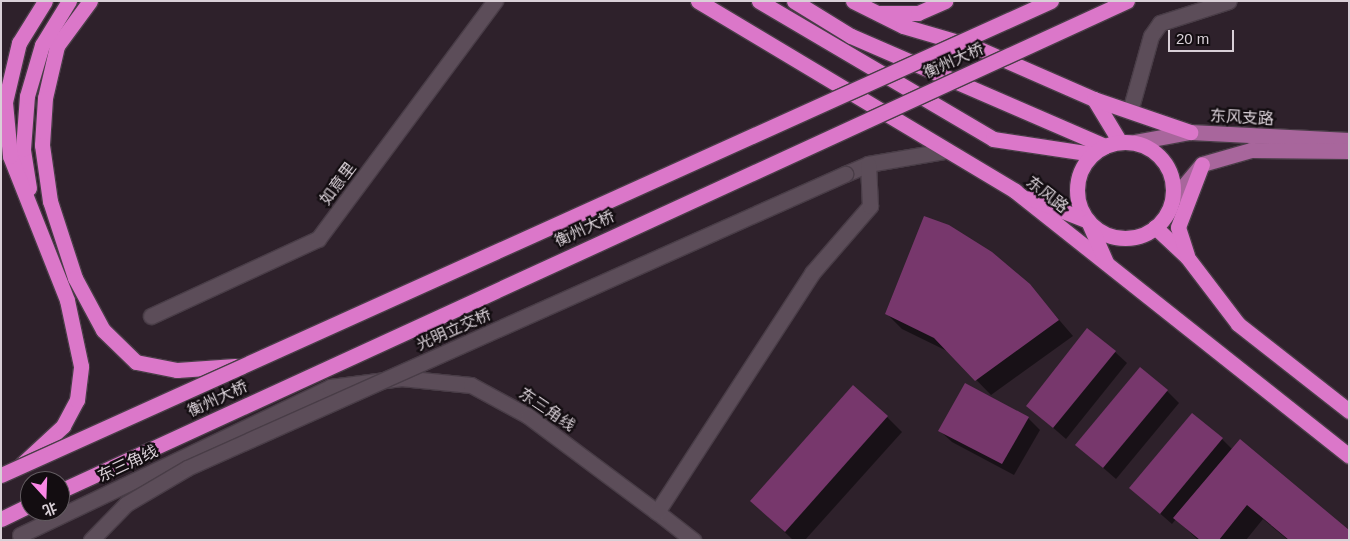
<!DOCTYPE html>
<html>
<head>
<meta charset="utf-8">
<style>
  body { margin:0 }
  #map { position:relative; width:1350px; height:541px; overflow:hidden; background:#2e212b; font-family:Arial,"Noto Sans SC",sans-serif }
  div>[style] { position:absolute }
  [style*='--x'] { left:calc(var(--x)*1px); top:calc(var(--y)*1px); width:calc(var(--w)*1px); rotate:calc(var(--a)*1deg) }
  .shadow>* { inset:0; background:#0007 }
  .building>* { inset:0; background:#77376c }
  .roads { filter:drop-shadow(1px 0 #493d47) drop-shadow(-1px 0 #493d47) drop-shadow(0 1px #493d47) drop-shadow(0 -1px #493d47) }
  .minor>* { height:15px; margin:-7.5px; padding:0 7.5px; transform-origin:7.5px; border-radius:7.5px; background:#5c4d59 }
  .major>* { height:15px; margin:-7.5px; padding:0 7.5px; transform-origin:7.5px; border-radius:7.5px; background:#a8669c }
  .highway>* { height:15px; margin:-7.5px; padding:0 7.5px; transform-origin:7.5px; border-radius:7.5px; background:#db77c9 }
  .highway>.ring { margin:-7.5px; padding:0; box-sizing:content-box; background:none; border:15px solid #db77c9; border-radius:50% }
  .bridges { filter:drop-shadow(1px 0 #493d47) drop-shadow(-1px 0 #493d47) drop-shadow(0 1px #493d47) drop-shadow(0 -1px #493d47) }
  .minor-bridge>* { height:15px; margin:-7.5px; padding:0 7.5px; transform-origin:7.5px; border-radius:7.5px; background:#5c4d59 }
  .highway-bridge>* { height:15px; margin:-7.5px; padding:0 7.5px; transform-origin:7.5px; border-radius:7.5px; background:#db77c9 }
  span { translate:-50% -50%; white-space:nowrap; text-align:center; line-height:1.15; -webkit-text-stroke:4.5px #130d11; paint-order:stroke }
  .street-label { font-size:16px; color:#d9d0d7 }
  .frame { position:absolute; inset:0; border:2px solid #d9d0d7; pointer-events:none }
  .north { position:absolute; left:20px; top:471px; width:50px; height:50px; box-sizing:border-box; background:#130d11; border:1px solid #625b60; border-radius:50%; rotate:160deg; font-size:14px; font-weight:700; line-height:20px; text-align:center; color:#d9d0d7 }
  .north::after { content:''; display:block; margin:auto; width:18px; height:22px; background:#fb87e6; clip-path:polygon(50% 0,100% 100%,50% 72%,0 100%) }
  .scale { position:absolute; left:1168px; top:30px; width:66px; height:22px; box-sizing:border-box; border:2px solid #d9d0d7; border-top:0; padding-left:6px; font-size:15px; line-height:18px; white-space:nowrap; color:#d9d0d7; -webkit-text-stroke:4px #130d11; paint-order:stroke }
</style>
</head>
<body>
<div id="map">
  <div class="shadow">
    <i style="clip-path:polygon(1029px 285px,1073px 336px,991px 395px,949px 352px,902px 329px,887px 314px)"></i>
    <i style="clip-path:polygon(1115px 352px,1127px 363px,1066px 439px,1027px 405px)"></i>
    <i style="clip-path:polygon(1167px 391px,1179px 403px,1116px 479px,1077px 445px)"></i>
    <i style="clip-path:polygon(887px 417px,902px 432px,805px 540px,793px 540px,752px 501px)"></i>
    <i style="clip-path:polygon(1028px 418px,1040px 430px,1014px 475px,952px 442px,940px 431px)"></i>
    <i style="clip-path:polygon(1222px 439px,1233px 450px,1349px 540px,1288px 540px,1263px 519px,1246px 540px,1198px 540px,1176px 519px,1172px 524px,1131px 488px)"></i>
  </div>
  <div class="building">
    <i style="clip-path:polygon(924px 216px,949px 225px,992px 252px,1030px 284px,1059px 320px,975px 381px,934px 338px,885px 314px)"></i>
    <i style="clip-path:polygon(1087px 328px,1116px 351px,1053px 428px,1026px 406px)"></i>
    <i style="clip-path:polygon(1140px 367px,1168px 390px,1103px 468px,1075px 445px)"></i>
    <i style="clip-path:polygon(965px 383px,1029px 417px,1002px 464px,938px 431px)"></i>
    <i style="clip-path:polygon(853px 385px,888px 416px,785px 532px,750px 501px)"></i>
    <i style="clip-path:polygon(1192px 413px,1223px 438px,1160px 514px,1129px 488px)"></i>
    <i style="clip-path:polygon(1240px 439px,1349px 530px,1349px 540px,1289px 540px,1247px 505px,1219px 540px,1200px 540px,1173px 518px)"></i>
  </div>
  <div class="roads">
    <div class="minor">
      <i style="--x:1130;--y:111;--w:78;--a:-74.4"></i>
      <i style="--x:1151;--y:36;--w:16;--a:-55"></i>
      <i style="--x:1160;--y:23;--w:72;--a:-17.7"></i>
      <i style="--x:845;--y:174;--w:25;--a:-23"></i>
      <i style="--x:868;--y:164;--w:77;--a:-9.7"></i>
      <i style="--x:151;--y:316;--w:184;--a:-24.8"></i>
      <i style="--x:318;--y:239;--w:297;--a:-53.4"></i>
      <i style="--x:657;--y:512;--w:46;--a:37.9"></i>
      <i style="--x:20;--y:535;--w:344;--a:-25.5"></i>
      <i style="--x:330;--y:387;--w:72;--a:-7.2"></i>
      <i style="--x:401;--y:378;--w:70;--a:5.7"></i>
      <i style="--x:471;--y:385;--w:65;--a:28.5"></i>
      <i style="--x:528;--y:416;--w:161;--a:36.7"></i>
      <i style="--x:657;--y:512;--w:285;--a:-57"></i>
      <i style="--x:812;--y:273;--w:89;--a:-49.1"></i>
      <i style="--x:870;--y:206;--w:42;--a:-92.7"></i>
    </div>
    <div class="major">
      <i style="--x:1135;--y:142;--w:56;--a:-10.3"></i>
      <i style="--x:1190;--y:132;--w:159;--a:2.9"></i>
      <i style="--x:1172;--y:200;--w:47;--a:-50.2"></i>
      <i style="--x:1202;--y:164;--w:51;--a:-15.9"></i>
      <i style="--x:1251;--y:150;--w:98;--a:0.6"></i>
    </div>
    <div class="highway">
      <i style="--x:90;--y:1;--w:56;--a:126.3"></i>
      <i style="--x:57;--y:46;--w:53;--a:103"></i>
      <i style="--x:45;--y:98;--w:47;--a:93.7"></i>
      <i style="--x:42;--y:145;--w:57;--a:81.9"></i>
      <i style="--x:50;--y:201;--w:81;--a:72"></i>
      <i style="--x:75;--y:278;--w:59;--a:61.7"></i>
      <i style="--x:103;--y:330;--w:46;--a:44.1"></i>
      <i style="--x:136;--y:362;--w:42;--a:11"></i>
      <i style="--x:177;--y:370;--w:58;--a:-3.9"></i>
      <i style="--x:698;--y:1;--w:370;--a:30.9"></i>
      <i style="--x:1015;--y:191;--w:426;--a:38.4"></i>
      <i style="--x:759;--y:1;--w:272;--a:30.5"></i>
      <i style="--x:993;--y:139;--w:100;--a:8.6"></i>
      <i style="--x:794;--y:1;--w:67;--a:31.6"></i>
      <i style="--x:851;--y:36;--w:277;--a:23.4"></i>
      <i style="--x:853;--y:1;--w:56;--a:26.6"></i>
      <i style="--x:903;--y:26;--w:75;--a:16.3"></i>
      <i style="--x:975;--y:47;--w:130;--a:23.6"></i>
      <i style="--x:1094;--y:99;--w:50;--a:58.8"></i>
      <i style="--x:879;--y:13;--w:39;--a:0"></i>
      <i style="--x:918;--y:13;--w:30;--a:-24"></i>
      <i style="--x:1094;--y:99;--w:102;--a:19"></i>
      <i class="ring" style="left:1077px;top:142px;width:81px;height:81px"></i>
      <i style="--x:29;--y:188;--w:39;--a:-99"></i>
      <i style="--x:23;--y:149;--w:53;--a:-85.7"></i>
      <i style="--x:27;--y:96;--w:53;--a:-73.6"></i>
      <i style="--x:42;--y:45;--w:52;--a:-58.5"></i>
      <i style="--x:1030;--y:198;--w:62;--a:21.6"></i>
      <i style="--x:1088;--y:221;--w:45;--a:66.3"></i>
      <i style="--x:1155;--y:227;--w:44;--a:43.2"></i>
      <i style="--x:1187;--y:257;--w:84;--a:52.7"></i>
      <i style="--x:1238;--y:324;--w:141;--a:38.1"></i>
      <i style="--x:1187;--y:255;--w:29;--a:-108"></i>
      <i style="--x:1178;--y:227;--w:67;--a:-69.1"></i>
      <i style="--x:22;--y:464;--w:56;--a:-42.8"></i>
      <i style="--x:63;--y:426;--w:30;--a:-62"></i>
      <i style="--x:77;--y:400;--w:34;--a:-83"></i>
      <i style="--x:81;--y:366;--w:67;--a:-102"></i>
      <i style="--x:67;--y:300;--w:155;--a:-111.6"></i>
      <i style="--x:10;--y:156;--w:54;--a:-95.3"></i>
      <i style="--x:5;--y:102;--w:61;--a:-76.7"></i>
      <i style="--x:19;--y:43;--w:49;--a:-58.2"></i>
      <i style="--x:1;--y:519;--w:32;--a:-26"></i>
    </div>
  </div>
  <div class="bridges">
    <div class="minor-bridge">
      <i style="--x:91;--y:540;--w:50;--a:-45.8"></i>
      <i style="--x:126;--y:504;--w:71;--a:-30.5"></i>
      <i style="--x:187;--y:468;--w:721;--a:-24.08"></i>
    </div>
    <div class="highway-bridge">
      <i style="--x:1;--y:475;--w:1152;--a:-24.3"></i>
      <i style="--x:60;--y:491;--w:1174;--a:-24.67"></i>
    </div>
  </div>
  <div class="street-label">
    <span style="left:954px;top:61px;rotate:-24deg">衡州大桥</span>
    <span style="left:1242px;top:118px;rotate:3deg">东风支路</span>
    <span style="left:338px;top:184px;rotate:-53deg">如意里</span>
    <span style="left:1047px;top:195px;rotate:38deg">东风路</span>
    <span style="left:585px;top:229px;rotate:-25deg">衡州大桥</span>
    <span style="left:454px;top:330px;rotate:-24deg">光明立交桥</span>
    <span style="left:218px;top:399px;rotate:-25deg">衡州大桥</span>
    <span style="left:547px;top:410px;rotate:34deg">东三角线</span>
    <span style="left:128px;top:464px;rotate:-25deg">东三角线</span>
  </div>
  <div class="frame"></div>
  <div class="north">北</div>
  <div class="scale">20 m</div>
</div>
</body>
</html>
